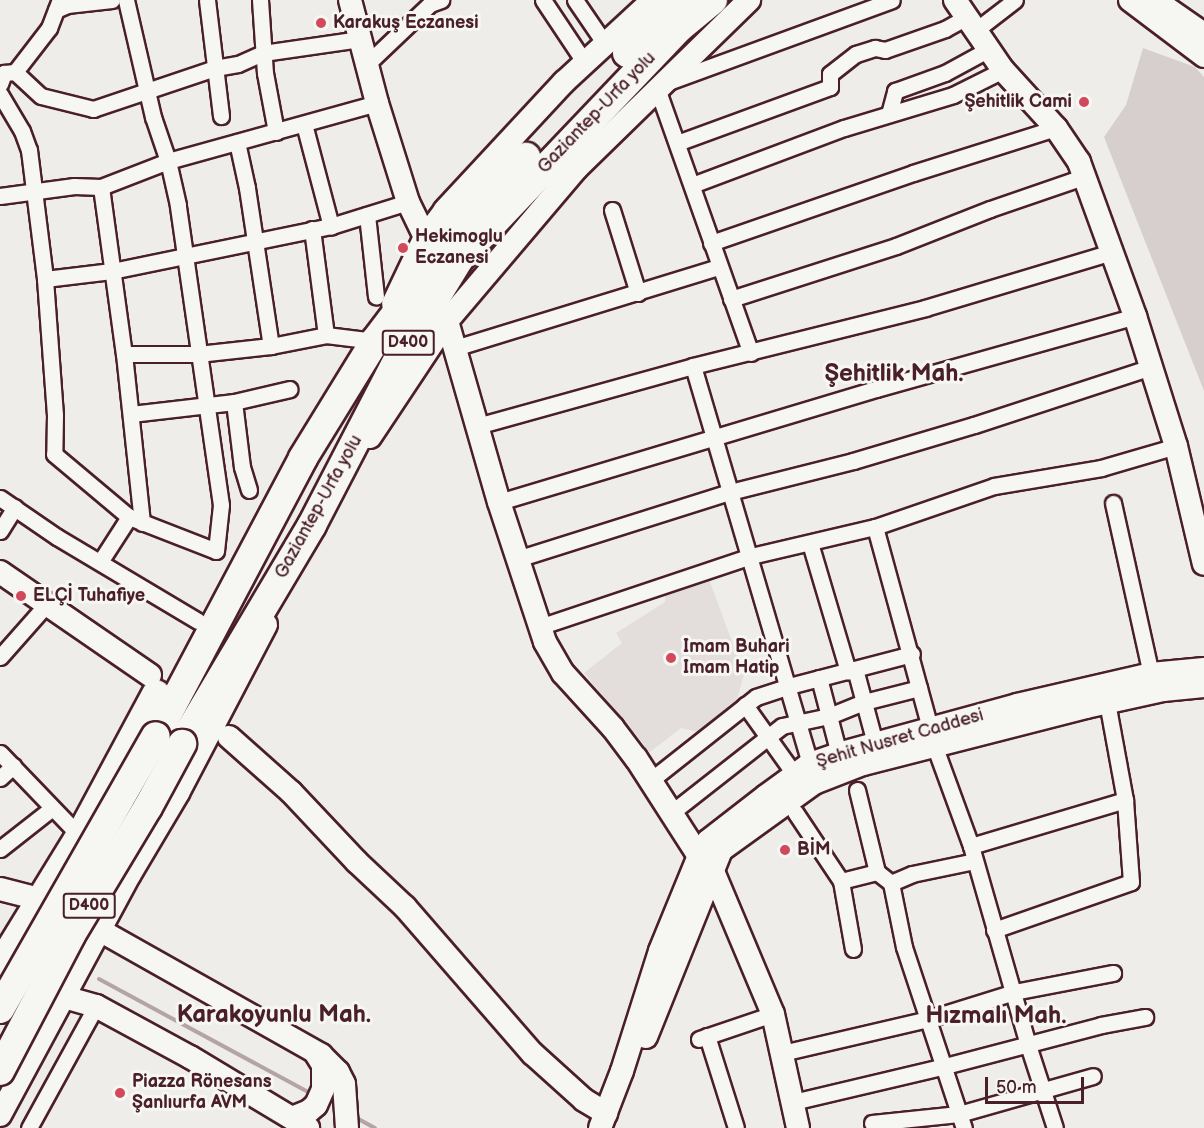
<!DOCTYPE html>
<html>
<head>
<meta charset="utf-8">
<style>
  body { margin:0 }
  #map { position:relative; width:1204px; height:1128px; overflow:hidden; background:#efedea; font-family:"Balsamiq Sans",sans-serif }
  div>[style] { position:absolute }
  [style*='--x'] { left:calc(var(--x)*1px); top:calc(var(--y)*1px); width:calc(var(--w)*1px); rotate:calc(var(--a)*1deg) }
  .built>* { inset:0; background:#e3dedc }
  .green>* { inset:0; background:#d7cfce }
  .stream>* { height:4px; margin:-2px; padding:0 2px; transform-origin:2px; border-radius:2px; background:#b4a4a5 }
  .roads { filter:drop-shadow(2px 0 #4a1f2b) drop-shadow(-2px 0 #4a1f2b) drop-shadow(0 2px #4a1f2b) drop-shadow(0 -2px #4a1f2b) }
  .street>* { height:15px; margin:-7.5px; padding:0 7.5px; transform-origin:7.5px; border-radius:7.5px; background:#f6f6f2 }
  .secondary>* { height:22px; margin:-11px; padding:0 11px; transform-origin:11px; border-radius:11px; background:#f6f6f2 }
  .highway>* { height:28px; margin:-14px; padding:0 14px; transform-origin:14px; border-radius:14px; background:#f6f6f2 }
  .bridges { filter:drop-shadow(2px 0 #4a1f2b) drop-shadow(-2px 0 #4a1f2b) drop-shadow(0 2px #4a1f2b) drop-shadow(0 -2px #4a1f2b) }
  .highway-bridge>* { height:28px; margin:-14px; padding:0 14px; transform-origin:14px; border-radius:14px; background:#f6f6f2 }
  .dots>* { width:16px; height:16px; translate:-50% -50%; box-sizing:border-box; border:3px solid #f6f6f2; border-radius:50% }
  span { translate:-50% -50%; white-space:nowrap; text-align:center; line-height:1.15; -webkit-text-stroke:6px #f6f6f2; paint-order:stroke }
  .shield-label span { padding:2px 4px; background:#f6f6f2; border:2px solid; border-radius:4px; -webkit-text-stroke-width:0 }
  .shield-label { font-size:16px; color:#4a1f2b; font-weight:700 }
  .poi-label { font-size:18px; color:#4a1f2b; font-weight:700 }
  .left { translate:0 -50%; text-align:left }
  .right { translate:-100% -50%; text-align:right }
  .street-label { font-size:18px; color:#4a1f2b }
  .district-label { font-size:24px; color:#4a1f2b; font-weight:700 }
  .scale { position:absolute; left:985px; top:1077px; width:99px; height:27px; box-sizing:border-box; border:3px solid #4a1f2b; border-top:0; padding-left:8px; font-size:18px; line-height:21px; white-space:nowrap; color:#4a1f2b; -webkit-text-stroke:4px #f6f6f2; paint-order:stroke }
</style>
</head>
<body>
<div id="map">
  <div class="built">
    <i style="clip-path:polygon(707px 574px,744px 674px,737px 700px,698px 732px,681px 728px,650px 752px,584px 673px,622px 643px,616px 633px,665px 602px,666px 587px)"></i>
  </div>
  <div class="green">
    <i style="clip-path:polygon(1143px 48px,1195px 67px,1204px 77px,1204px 391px,1104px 137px,1126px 105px)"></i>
  </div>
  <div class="stream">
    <i style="--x:99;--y:979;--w:242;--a:28.4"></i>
    <i style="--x:353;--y:1116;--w:25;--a:29"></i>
  </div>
  <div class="roads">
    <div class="street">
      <i style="--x:207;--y:0;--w:117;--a:83.1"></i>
      <i style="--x:260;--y:0;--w:73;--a:86.1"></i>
      <i style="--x:265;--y:73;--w:60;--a:79.4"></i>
      <i style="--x:543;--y:0;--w:76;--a:56.3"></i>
      <i style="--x:575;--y:0;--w:53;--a:55.7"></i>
      <i style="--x:56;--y:10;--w:12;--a:-24"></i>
      <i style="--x:67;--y:5;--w:45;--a:-6.3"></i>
      <i style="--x:976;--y:30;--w:49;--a:-37.6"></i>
      <i style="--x:367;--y:64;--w:87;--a:-43.6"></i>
      <i style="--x:430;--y:4;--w:12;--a:-20"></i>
      <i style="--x:15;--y:72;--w:35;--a:43"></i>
      <i style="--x:41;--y:96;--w:54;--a:14"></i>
      <i style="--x:93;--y:109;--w:129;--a:-18.6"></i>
      <i style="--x:215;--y:68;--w:23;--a:-10"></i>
      <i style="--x:238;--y:64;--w:27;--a:-24"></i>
      <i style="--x:263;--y:53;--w:98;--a:-8.2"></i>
      <i style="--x:671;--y:81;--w:235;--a:-20.1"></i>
      <i style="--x:0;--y:84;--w:12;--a:-70"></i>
      <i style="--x:4;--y:73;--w:11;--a:-5"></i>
      <i style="--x:15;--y:72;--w:56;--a:-52.3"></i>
      <i style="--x:49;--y:28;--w:30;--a:-69"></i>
      <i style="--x:658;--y:91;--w:278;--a:70.5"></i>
      <i style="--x:0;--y:94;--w:43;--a:59.3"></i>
      <i style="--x:22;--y:131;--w:20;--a:70"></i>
      <i style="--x:29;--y:150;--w:130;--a:82.9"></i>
      <i style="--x:45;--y:279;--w:136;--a:85.8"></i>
      <i style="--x:55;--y:415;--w:39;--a:91"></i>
      <i style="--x:54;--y:454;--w:98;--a:40"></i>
      <i style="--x:129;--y:517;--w:93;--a:21.3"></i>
      <i style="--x:216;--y:551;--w:46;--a:-83.8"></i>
      <i style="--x:221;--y:505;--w:303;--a:-98.2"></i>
      <i style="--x:178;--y:205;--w:45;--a:-102.8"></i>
      <i style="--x:168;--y:161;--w:46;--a:-108.8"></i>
      <i style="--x:153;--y:117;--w:120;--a:-103"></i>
      <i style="--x:889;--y:114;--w:24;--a:-75"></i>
      <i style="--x:895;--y:91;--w:53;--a:-19.8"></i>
      <i style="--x:945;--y:73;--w:50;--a:-28.6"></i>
      <i style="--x:304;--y:124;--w:106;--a:75.2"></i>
      <i style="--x:237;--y:142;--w:47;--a:77.7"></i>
      <i style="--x:247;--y:188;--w:160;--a:81.4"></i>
      <i style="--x:677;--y:143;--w:163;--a:-20.1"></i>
      <i style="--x:830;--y:87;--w:13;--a:-90"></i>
      <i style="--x:830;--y:74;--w:33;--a:-38"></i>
      <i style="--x:856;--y:54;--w:20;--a:-18"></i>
      <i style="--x:875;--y:48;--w:10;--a:11"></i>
      <i style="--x:885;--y:50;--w:64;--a:-19.3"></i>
      <i style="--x:945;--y:29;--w:25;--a:-29"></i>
      <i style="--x:692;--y:185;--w:162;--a:-20.6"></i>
      <i style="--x:844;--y:128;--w:114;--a:-16.8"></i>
      <i style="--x:953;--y:95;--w:56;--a:-26.6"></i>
      <i style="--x:101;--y:187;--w:169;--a:82.2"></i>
      <i style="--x:124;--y:354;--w:170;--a:83.9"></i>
      <i style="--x:0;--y:196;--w:75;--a:-7.7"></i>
      <i style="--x:74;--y:186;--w:27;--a:2"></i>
      <i style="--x:101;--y:187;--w:72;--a:-21.2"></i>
      <i style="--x:168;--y:161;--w:217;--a:-15.5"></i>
      <i style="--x:612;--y:210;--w:87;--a:72.6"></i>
      <i style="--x:367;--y:215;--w:82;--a:83.7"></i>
      <i style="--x:312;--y:229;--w:107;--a:82.5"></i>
      <i style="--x:711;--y:243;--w:214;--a:-19.1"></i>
      <i style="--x:913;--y:173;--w:150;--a:-17.5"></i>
      <i style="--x:45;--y:279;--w:67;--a:-6.8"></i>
      <i style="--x:112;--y:271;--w:224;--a:-11.6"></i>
      <i style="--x:331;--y:226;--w:81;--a:-17.3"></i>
      <i style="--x:731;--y:299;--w:173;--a:-17.8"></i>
      <i style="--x:896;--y:246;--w:101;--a:-21.5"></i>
      <i style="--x:990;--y:209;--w:98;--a:-19"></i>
      <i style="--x:455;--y:348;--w:276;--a:-17.1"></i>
      <i style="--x:124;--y:354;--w:74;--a:0"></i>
      <i style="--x:198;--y:354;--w:73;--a:-6.3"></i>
      <i style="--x:271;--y:346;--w:56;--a:-11.3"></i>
      <i style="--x:326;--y:335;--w:49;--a:7"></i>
      <i style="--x:693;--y:366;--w:415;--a:73.6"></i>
      <i style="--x:234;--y:402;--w:65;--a:83"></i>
      <i style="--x:242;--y:467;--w:24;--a:73"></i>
      <i style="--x:131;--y:414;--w:104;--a:-6.6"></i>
      <i style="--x:234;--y:402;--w:57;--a:-13.1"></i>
      <i style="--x:477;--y:426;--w:224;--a:-15.5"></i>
      <i style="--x:693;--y:366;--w:239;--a:-14"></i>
      <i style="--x:925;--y:308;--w:195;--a:-16.7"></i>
      <i style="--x:0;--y:498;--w:69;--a:34.4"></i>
      <i style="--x:57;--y:537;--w:164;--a:30.8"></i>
      <i style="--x:499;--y:502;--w:394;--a:-16.7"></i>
      <i style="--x:876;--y:389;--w:269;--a:-15.7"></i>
      <i style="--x:1113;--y:503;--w:175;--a:77.5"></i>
      <i style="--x:875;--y:527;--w:234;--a:74.7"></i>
      <i style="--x:937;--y:753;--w:99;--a:69.9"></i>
      <i style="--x:971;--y:846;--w:207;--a:74"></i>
      <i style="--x:1028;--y:1045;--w:87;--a:72"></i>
      <i style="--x:0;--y:531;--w:28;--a:-58"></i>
      <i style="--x:810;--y:543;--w:134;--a:73.5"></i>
      <i style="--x:517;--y:559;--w:223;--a:-17.5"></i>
      <i style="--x:730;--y:492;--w:127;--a:-14.1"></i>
      <i style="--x:853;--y:461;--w:126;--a:-16.6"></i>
      <i style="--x:974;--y:425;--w:186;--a:-18.1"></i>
      <i style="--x:100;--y:562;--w:54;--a:-57.2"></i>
      <i style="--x:539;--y:627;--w:224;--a:-18.5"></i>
      <i style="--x:751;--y:556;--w:127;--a:-13.2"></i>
      <i style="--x:875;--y:527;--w:126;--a:-19"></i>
      <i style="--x:994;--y:486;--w:109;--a:-9.5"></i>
      <i style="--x:1101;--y:468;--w:78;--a:-16.3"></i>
      <i style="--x:0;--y:657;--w:69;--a:-48.5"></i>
      <i style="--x:855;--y:669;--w:77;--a:74.9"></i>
      <i style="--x:819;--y:678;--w:79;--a:75.3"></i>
      <i style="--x:745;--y:705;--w:86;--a:54.5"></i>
      <i style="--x:0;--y:753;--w:115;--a:46.1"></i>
      <i style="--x:0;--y:778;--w:18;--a:-43"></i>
      <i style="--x:651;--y:780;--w:134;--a:-38.3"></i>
      <i style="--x:756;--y:697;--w:35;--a:-18"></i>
      <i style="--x:789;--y:686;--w:127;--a:-14.6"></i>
      <i style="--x:857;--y:790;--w:84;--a:76.3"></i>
      <i style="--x:877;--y:872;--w:18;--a:38"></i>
      <i style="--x:891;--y:883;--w:65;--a:78.5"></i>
      <i style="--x:904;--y:947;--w:191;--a:71.7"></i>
      <i style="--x:795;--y:812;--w:83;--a:56.3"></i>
      <i style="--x:841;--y:881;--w:69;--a:80"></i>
      <i style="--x:671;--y:813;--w:141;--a:-38.1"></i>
      <i style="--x:782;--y:726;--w:48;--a:-12"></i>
      <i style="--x:829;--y:716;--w:38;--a:-22"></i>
      <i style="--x:864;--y:702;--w:57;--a:-14.3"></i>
      <i style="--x:971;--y:846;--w:161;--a:-16.6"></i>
      <i style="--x:0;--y:849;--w:65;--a:-38.1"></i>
      <i style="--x:841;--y:881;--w:37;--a:-14"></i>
      <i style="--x:891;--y:883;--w:23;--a:-23"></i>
      <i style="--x:912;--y:874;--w:64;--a:-11.7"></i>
      <i style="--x:994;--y:930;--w:145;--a:-19.3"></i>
      <i style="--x:1131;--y:882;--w:82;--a:-94.2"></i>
      <i style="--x:1125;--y:800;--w:100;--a:-100.4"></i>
      <i style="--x:707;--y:1036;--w:96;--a:72.5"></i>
      <i style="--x:699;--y:1039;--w:78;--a:-18.7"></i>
      <i style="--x:782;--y:1053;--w:150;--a:-13.1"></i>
      <i style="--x:928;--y:1019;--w:90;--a:-17.4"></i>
      <i style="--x:1014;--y:992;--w:101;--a:-10.9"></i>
      <i style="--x:793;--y:1102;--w:156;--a:-13.3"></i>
      <i style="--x:945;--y:1066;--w:161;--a:-14.7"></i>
      <i style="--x:1101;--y:1025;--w:45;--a:-10.3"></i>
      <i style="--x:872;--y:1123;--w:87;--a:-5.9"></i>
      <i style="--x:959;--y:1114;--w:139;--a:-15.8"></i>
      <i style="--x:29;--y:1128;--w:139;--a:-61.2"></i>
    </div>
    <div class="secondary">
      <i style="--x:350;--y:0;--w:106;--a:75.3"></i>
      <i style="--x:377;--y:103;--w:104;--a:72.6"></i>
      <i style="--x:408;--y:202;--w:39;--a:64"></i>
      <i style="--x:955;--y:0;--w:85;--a:55.6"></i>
      <i style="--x:1003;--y:70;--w:79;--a:47.6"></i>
      <i style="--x:1056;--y:128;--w:41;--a:55.9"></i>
      <i style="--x:1079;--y:162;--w:164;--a:70"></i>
      <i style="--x:1135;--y:316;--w:136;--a:72.5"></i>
      <i style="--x:1176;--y:446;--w:121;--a:76.7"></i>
      <i style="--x:1130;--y:0;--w:93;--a:37.1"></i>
      <i style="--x:1155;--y:0;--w:60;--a:34.8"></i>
      <i style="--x:393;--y:304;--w:74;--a:-64.5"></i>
      <i style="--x:425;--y:237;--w:34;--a:-53"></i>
      <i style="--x:445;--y:210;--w:175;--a:-47.1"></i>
      <i style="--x:564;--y:82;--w:121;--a:-42.7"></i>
      <i style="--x:447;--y:321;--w:188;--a:74"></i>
      <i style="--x:499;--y:502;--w:147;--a:71.8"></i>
      <i style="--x:545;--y:642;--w:36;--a:60"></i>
      <i style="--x:563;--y:673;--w:74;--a:47.7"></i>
      <i style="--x:613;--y:728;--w:38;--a:53"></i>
      <i style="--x:636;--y:758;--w:117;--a:57.3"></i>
      <i style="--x:370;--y:437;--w:139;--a:-56.4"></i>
      <i style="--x:447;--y:321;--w:199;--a:-49.7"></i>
      <i style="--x:576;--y:169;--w:242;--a:-44.3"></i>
      <i style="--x:0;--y:572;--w:182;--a:34.5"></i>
      <i style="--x:229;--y:737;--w:83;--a:41.6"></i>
      <i style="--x:291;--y:792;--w:96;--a:46.7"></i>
      <i style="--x:357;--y:862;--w:66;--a:43.2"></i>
      <i style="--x:405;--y:907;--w:194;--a:49"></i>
      <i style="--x:532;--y:1053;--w:70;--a:42.1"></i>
      <i style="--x:584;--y:1100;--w:26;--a:31"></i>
      <i style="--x:712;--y:869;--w:157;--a:67.2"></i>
      <i style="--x:773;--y:1014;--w:117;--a:77.6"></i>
      <i style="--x:0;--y:889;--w:40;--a:14.4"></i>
      <i style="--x:39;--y:899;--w:18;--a:27"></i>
      <i style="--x:87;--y:923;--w:269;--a:29.4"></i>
      <i style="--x:321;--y:1055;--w:24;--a:45"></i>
      <i style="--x:338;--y:1072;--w:13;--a:63"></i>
      <i style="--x:344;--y:1084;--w:44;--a:86.1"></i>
      <i style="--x:50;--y:993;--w:48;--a:15.8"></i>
      <i style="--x:96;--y:1006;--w:107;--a:28.5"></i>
      <i style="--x:190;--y:1057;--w:138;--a:31"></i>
      <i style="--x:646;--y:1037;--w:201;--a:-68.1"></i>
      <i style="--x:721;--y:850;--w:115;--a:-35.8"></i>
      <i style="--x:814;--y:783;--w:53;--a:-21.2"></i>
      <i style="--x:863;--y:764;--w:230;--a:-14.3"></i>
      <i style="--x:1086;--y:707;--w:79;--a:-12.4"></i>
      <i style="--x:1163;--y:690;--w:41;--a:-5.6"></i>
      <i style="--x:0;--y:1115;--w:274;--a:-61.7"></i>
      <i style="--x:130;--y:874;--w:94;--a:-59.3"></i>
      <i style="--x:178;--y:793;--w:190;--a:-62.4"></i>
      <i style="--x:292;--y:1118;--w:18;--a:-22"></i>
      <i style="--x:309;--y:1111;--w:9;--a:-41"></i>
      <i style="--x:316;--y:1105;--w:17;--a:-66"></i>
      <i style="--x:323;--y:1089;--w:24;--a:-90"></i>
      <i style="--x:323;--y:1065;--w:13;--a:-122"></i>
      <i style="--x:600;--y:1128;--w:61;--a:-68.9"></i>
      <i style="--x:622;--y:1071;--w:126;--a:-72.4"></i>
      <i style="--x:660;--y:951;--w:103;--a:-67.7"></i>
      <i style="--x:699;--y:856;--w:17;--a:-59"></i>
      <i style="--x:708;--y:841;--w:73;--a:-37.8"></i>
      <i style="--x:766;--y:796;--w:54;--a:-36"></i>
      <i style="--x:810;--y:764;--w:34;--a:-19"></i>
      <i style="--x:842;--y:753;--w:181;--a:-15.3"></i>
      <i style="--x:1017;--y:705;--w:138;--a:-13"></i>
      <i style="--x:1151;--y:674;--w:53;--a:-5.4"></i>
    </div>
    <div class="highway">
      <i style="--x:627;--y:53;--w:76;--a:-43.9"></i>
      <i style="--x:156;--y:736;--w:314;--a:-62.1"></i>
      <i style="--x:303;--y:458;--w:137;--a:-58.4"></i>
      <i style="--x:375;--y:341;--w:146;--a:-52.8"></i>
      <i style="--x:463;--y:225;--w:93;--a:-47.2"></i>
      <i style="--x:182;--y:744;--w:255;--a:-59.3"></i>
      <i style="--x:312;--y:525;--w:187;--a:-62.6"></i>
      <i style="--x:398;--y:359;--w:119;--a:-58.5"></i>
      <i style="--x:460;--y:258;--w:318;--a:-46.4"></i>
      <i style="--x:679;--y:28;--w:44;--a:-39.5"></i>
      <i style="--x:0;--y:966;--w:153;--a:-58.4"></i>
      <i style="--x:80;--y:836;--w:161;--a:-61.8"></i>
    </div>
  </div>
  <div class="bridges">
    <div class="highway-bridge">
      <i style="--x:0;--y:1009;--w:314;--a:-60.3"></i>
      <i style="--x:0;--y:1071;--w:153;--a:-62.4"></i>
      <i style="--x:71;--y:935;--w:149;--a:-59"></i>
      <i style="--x:148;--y:807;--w:72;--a:-61.6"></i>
    </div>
  </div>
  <div class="dots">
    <i style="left:321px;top:23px;background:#d1495b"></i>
    <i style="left:1084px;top:102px;background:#d1495b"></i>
    <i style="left:403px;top:248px;background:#d1495b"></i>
    <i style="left:21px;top:596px;background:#d1495b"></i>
    <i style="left:671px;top:658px;background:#d1495b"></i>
    <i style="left:785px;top:850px;background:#d1495b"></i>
    <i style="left:120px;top:1093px;background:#d1495b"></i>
  </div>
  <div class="shield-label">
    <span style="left:408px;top:343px">D400</span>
    <span style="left:89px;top:906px">D400</span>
  </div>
  <div class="poi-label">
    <span class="left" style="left:333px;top:23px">Karakuş Eczanesi</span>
    <span class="right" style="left:1072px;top:102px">Şehitlik Cami</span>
    <span class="left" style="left:415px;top:248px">Hekimoglu<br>Eczanesi</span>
    <span class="left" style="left:33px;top:596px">ELÇİ Tuhafiye</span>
    <span class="left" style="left:683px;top:658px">Imam Buhari<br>Imam Hatip</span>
    <span class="left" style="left:797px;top:850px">BİM</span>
    <span class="left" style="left:132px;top:1093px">Piazza Rönesans<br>Şanlıurfa AVM</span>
  </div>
  <div class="street-label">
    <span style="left:597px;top:113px;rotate:-46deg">Gaziantep-Urfa yolu</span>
    <span style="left:319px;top:507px;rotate:-61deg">Gaziantep-Urfa yolu</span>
    <span style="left:900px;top:739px;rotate:-16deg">Şehit Nusret Caddesi</span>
  </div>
  <div class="district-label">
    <span style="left:894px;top:374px">Şehitlik Mah.</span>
    <span style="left:274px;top:1015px">Karakoyunlu Mah.</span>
    <span style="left:996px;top:1016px">Hızmalı Mah.</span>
  </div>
  <div class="scale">50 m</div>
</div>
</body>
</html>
